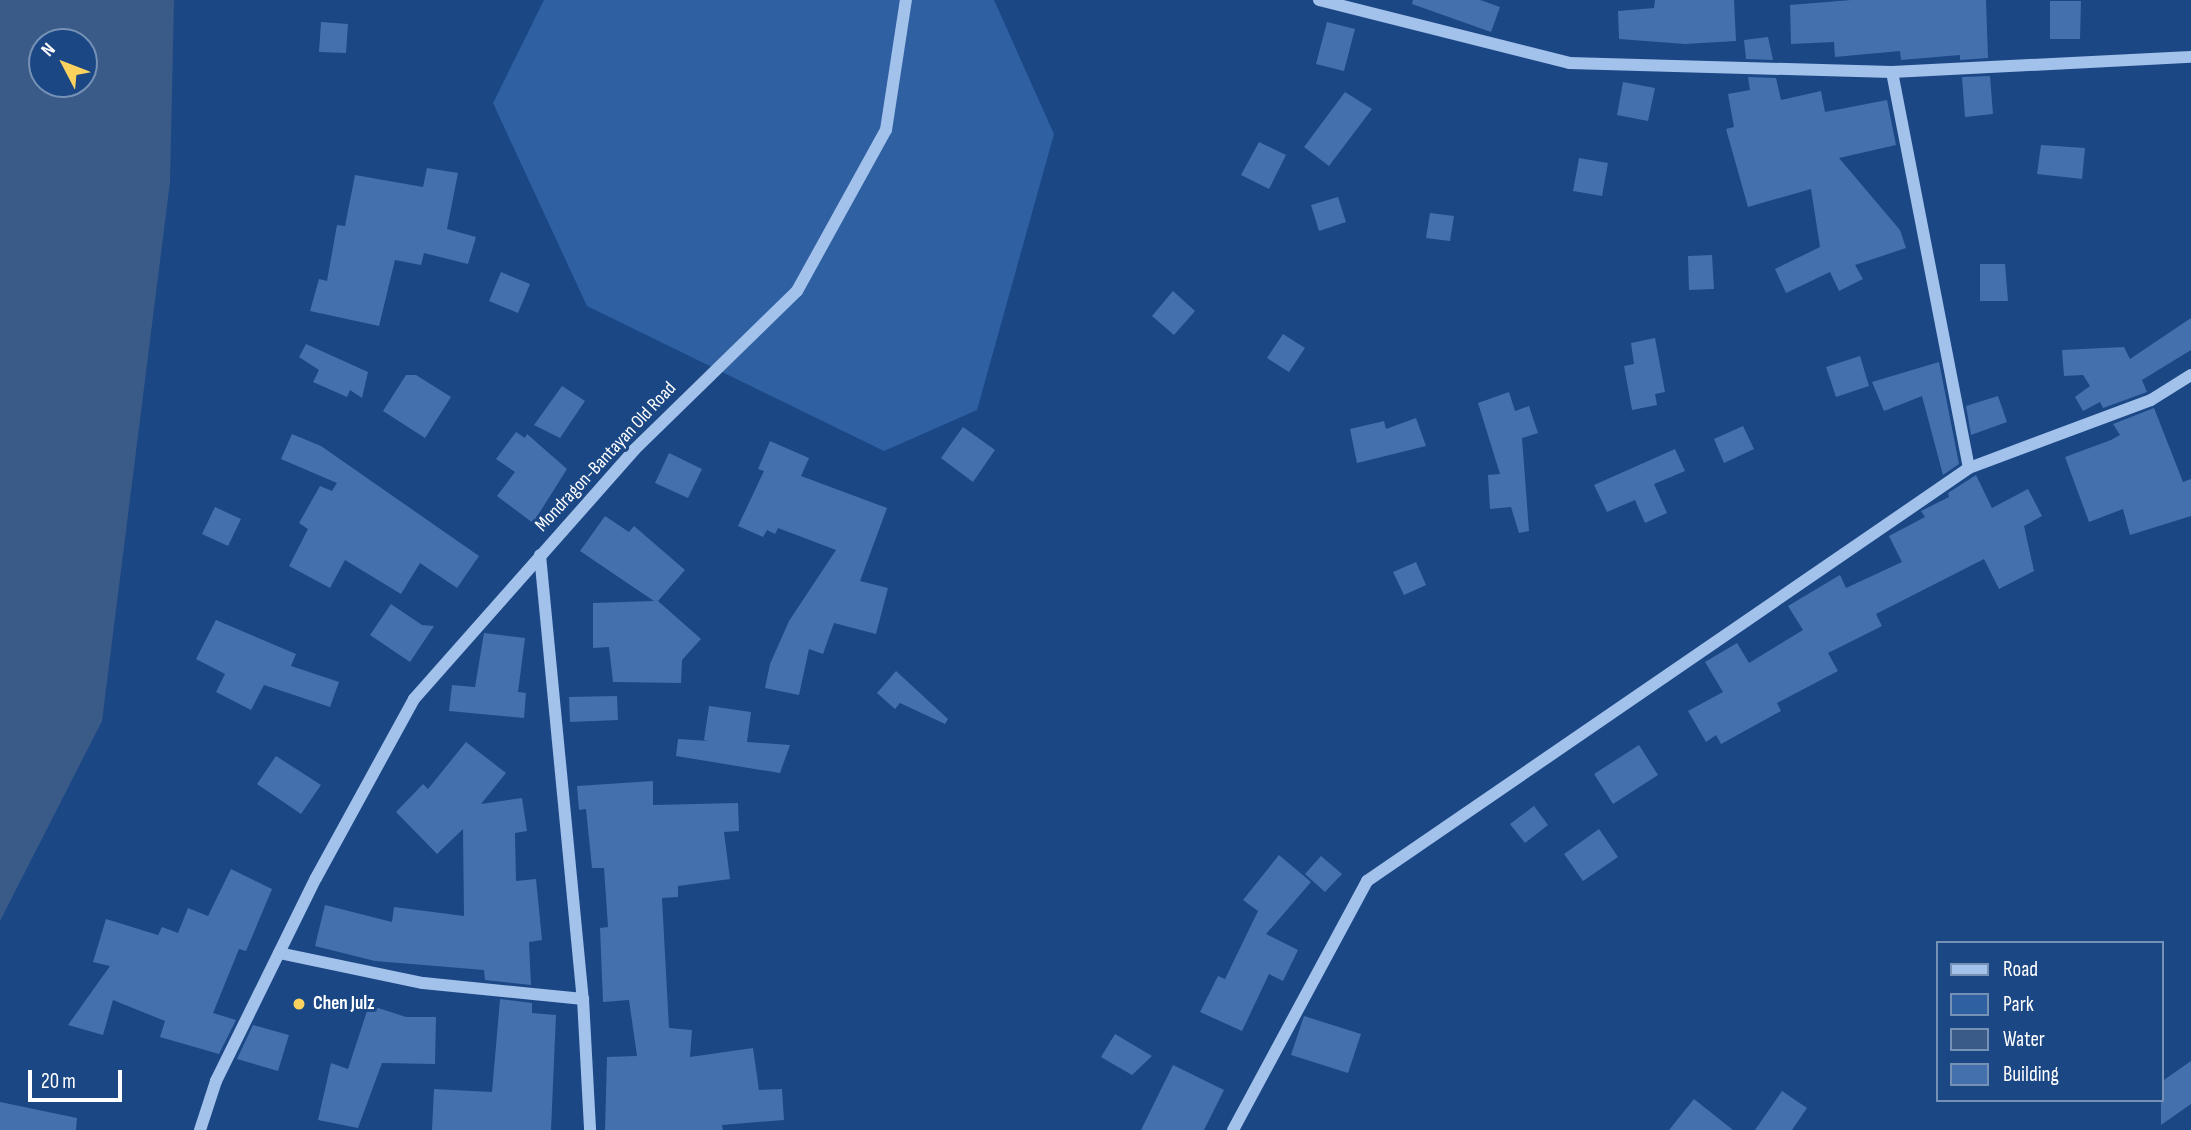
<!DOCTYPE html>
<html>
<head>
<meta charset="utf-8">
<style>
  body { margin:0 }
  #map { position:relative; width:2191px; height:1130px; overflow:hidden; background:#1b4785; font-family:"Sofia Sans Condensed",sans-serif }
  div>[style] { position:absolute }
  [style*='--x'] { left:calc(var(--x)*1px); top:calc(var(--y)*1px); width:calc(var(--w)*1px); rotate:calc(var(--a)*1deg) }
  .green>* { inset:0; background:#2e60a2 }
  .water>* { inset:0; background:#3a5b88 }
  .building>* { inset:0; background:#4470ae }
  .minor>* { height:12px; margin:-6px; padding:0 6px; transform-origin:6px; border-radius:6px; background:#a2c1eb }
  .dots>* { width:19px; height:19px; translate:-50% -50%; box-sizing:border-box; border:4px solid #1b4785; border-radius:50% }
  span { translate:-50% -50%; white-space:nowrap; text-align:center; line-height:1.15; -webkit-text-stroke:6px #1b4785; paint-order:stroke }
  .street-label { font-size:19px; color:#fff }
  .poi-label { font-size:19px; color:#fff; font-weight:700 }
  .left { translate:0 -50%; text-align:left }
  .legend { position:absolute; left:1936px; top:941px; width:228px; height:161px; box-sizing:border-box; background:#1b4785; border:2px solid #7691b6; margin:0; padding:9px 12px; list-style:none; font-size:21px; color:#fff }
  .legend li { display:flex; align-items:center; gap:14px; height:35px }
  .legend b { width:35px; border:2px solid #7691b6 }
  .north { position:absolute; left:28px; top:28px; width:70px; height:70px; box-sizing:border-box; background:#1b4785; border:2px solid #7691b6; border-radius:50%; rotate:312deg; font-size:19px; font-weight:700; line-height:28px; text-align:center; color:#fff }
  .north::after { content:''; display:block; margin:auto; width:24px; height:32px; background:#fcd25e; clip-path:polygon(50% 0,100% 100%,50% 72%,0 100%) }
  .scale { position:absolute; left:28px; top:1070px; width:94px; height:32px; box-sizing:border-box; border:4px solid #fff; border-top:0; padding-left:9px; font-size:21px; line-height:24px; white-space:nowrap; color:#fff; -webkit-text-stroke:5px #1b4785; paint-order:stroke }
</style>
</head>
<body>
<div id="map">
  <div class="green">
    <i style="clip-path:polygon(544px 0,994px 0,1054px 134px,977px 410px,884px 451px,587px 306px,493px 103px)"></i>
  </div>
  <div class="water">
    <i style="clip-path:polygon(evenodd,0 0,174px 0,170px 182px,102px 721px,0 921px,0 0,42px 42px,84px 42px,84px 84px,42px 84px,42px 42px)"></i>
  </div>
  <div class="building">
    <i style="clip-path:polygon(1413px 0,1480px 0,1500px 7px,1491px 32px,1412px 4px)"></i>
    <i style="clip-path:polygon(1655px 0,1734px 0,1736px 41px,1685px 44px,1619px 39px,1618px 11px,1654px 8px)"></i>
    <i style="clip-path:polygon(1851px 0,1986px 0,1988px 58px,1960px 60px,1960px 55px,1901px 60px,1900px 51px,1835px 57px,1834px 42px,1791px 44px,1790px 5px)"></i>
    <i style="clip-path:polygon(2050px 1px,2081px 1px,2080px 39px,2050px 39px)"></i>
    <i style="clip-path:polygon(321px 22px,348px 24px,346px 53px,319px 52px)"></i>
    <i style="clip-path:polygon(1327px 22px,1355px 29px,1344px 71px,1316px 64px)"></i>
    <i style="clip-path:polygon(1768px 37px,1773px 60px,1746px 59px,1744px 40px)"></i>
    <i style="clip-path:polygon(1990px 76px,1993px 114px,1965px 117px,1962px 77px)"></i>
    <i style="clip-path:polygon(1748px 77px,1776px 78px,1781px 100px,1821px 91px,1825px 112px,1887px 100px,1896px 145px,1839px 158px,1900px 230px,1906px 248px,1855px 265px,1863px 279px,1839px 291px,1830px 272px,1786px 293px,1775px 269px,1820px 247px,1811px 189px,1748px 207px,1726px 129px,1734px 127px,1728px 94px,1750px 90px)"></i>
    <i style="clip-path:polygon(1623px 82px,1655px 88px,1648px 121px,1617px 115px)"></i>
    <i style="clip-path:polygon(1345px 92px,1372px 109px,1329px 166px,1304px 147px)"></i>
    <i style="clip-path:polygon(1259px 142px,1286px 155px,1269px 189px,1241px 175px)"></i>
    <i style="clip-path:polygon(2041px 145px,2085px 148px,2082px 179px,2037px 174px)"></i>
    <i style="clip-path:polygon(1579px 158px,1608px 163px,1602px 196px,1573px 191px)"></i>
    <i style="clip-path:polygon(427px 168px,458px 173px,447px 229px,476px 237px,468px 264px,424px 253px,421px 265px,395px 260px,379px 326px,310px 311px,319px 279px,327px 281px,337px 225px,345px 226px,355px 175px,423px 187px)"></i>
    <i style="clip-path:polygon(1338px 197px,1346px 222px,1319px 231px,1311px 205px)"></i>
    <i style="clip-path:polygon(1430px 213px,1454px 216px,1450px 241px,1426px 238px)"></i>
    <i style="clip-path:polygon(1712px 255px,1714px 289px,1689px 290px,1688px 256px)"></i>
    <i style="clip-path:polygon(1980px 264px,2005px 264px,2008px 301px,1980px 301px)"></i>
    <i style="clip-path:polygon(501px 272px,530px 284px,518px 313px,489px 301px)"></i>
    <i style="clip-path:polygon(1173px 291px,1195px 311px,1174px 335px,1152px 316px)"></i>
    <i style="clip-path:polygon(2191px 318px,2191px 350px,2142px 380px,2147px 392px,2103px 408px,2100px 402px,2083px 411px,2075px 397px,2090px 386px,2083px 375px,2064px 376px,2062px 350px,2124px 347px,2130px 359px)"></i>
    <i style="clip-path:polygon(1283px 334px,1305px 348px,1289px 372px,1267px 358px)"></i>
    <i style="clip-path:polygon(1655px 338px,1665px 392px,1655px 394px,1657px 405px,1632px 410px,1624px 366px,1634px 364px,1631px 343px)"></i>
    <i style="clip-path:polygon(306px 344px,368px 372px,362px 398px,350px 390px,347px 397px,313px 382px,319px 370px,299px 357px)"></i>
    <i style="clip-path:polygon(1860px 356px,1869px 386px,1836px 397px,1826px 367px)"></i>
    <i style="clip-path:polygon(1939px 362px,1959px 464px,1943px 475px,1922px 396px,1884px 411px,1872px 382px)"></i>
    <i style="clip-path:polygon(406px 375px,416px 375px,451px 397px,425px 438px,383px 411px)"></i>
    <i style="clip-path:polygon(562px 386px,585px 401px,560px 438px,534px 425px)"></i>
    <i style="clip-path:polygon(1509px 392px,1515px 411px,1529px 406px,1538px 433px,1522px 438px,1529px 531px,1519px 533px,1511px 507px,1490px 509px,1488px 475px,1500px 474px,1478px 403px)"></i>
    <i style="clip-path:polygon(1998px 396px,2007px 422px,1971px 435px,1966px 406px)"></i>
    <i style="clip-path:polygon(2154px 408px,2183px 482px,2191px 479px,2191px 516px,2130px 535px,2123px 509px,2089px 522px,2065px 457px,2111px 440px,2120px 435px,2113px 424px)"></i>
    <i style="clip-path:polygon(1416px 418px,1426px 446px,1357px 463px,1350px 429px,1384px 421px,1386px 429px)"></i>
    <i style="clip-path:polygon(1743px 426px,1754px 449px,1724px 463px,1714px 439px)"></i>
    <i style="clip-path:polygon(963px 427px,995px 450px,973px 482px,941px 458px)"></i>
    <i style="clip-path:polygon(516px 432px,525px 438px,527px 434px,567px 469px,533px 523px,497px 496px,515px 472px,496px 459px)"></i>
    <i style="clip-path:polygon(292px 434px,321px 446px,479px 556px,457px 588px,420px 563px,401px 594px,345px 560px,330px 588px,289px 566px,308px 529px,299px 523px,320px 486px,332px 491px,337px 483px,281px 459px)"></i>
    <i style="clip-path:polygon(770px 441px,809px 458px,801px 476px,887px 508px,860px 581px,888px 588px,876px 634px,834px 623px,823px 654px,809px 649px,799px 695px,765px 688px,770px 664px,789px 621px,836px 550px,778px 528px,775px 534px,767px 530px,763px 537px,738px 526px,764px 471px,758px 469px)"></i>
    <i style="clip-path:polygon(1675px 449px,1685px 471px,1654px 484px,1667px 513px,1645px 523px,1635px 500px,1607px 512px,1594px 485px)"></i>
    <i style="clip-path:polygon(669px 453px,702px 469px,688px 498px,655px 483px)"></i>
    <i style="clip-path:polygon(1976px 475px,1992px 508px,2028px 489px,2042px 516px,2024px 526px,2034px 571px,1999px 589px,1984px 559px,1876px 614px,1882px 626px,1828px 653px,1838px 671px,1777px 703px,1781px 711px,1721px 744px,1716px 735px,1706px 742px,1688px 711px,1723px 692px,1705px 662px,1737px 643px,1749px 663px,1803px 630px,1788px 606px,1840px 575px,1846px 588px,1902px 562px,1889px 536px,1925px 517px,1921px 511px,1949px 497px,1948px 493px)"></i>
    <i style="clip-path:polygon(215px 507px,241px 519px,228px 546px,202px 534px)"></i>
    <i style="clip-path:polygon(605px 516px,629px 532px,634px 526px,685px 570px,658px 601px,701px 639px,682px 660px,681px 683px,613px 682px,609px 647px,593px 648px,593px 603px,654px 601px,580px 551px)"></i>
    <i style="clip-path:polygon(1416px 562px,1426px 585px,1404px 595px,1393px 572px)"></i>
    <i style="clip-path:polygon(391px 604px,422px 625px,434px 626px,410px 662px,370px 635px)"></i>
    <i style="clip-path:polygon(216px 620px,296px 654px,291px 666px,339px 682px,330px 707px,264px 685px,251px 710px,216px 692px,225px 674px,196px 659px)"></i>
    <i style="clip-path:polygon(484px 633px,525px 638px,518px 692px,526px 693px,524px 718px,449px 711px,452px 685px,475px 687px)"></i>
    <i style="clip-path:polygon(896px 671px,948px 719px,945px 724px,900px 703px,895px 709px,877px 693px)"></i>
    <i style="clip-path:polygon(617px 696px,618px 720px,570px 722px,569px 697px)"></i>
    <i style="clip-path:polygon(709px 706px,751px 712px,747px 742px,790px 745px,780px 773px,676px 756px,678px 739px,709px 741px,704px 740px)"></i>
    <i style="clip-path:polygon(466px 742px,506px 773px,481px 804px,522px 798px,527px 831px,515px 833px,516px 881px,536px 879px,542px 940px,529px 942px,531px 985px,485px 980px,484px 970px,375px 961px,315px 946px,325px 905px,392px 922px,394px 907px,464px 916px,463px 829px,437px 854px,396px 812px,423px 784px,428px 789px)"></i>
    <i style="clip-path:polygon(1639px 745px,1658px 775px,1613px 804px,1594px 774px)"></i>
    <i style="clip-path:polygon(276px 756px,321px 785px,301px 814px,257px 784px)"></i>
    <i style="clip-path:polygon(653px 781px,653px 805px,738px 803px,739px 831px,724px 832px,730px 879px,678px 886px,678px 897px,662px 898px,669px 1028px,692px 1030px,690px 1057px,753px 1048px,759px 1090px,782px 1089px,784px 1120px,722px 1125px,723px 1130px,605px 1130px,607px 1057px,637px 1056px,629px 1000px,603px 1002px,600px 928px,608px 927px,604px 868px,592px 868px,586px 809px,579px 810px,577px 786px)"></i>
    <i style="clip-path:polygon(1534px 806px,1548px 825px,1525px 843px,1510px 824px)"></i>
    <i style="clip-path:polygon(1599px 829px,1618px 857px,1583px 881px,1564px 854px)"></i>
    <i style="clip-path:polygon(1279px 855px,1311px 882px,1266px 934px,1298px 950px,1283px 981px,1269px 974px,1242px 1031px,1200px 1012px,1218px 976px,1225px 979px,1258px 911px,1243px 900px)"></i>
    <i style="clip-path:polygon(1321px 856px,1342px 874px,1325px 892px,1305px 874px)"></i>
    <i style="clip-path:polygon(231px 869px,272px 889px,246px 951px,239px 949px,213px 1013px,236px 1020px,219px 1054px,160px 1037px,165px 1021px,113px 1000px,103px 1035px,68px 1025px,110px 966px,93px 962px,106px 919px,158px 935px,162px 927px,178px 933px,188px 908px,208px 916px)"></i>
    <i style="clip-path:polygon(500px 999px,532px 1003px,532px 1013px,556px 1015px,551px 1130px,432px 1130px,434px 1089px,492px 1092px)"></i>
    <i style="clip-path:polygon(369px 1005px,406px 1017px,436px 1017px,435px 1064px,382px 1063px,358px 1128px,318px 1120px,331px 1063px,348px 1069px)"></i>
    <i style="clip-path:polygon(1304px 1016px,1361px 1034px,1348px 1073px,1291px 1055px)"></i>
    <i style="clip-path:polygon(253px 1025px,289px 1035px,278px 1071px,237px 1059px)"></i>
    <i style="clip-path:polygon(1115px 1034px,1152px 1056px,1132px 1075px,1101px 1057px)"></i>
    <i style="clip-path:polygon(2191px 1061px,2191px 1104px,2161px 1125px,2161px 1082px)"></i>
    <i style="clip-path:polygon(1173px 1065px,1224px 1090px,1204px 1130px,1141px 1130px)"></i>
    <i style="clip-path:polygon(1782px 1091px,1807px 1108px,1792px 1130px,1755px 1130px)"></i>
    <i style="clip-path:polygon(1694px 1099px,1733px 1130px,1669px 1130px)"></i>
    <i style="clip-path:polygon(0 1102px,77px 1118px,76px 1130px,0 1130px)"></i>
  </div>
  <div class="minor">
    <i style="--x:1319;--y:0;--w:258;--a:14.1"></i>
    <i style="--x:1569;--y:63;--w:323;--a:1.6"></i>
    <i style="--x:1892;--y:72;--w:299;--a:-2.9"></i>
    <i style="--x:1892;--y:72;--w:403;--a:79"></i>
    <i style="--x:540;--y:555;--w:446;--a:84.5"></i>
    <i style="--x:583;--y:999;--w:131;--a:86.9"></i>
    <i style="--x:279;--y:953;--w:147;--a:11.8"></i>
    <i style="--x:423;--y:983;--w:161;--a:5.7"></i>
    <i style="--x:200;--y:1130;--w:52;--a:-71.9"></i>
    <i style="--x:216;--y:1081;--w:226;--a:-63.8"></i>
    <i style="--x:316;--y:878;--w:204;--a:-61.3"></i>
    <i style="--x:414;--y:699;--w:332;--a:-48.5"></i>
    <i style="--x:634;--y:450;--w:228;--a:-44.3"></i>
    <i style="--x:797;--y:291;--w:184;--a:-61.1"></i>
    <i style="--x:886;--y:130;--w:132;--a:-81.3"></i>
    <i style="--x:1233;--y:1130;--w:283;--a:-61.7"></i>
    <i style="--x:1367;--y:881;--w:730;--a:-34.45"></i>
    <i style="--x:1969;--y:468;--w:194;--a:-20.5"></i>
    <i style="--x:2151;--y:400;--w:47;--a:-32"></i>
  </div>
  <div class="dots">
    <i style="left:299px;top:1004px;background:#fcd25e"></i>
  </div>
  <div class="street-label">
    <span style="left:606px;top:457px;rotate:-47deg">Mondragon-Bantayan Old Road</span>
  </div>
  <div class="poi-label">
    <span class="left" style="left:313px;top:1004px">Chen Julz</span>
  </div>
  <ul class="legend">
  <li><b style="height:9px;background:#a2c1eb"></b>Road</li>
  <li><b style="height:19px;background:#2e60a2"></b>Park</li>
  <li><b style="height:19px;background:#3a5b88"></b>Water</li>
  <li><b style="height:19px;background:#4470ae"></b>Building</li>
  </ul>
  <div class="north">N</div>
  <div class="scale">20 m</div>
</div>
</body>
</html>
